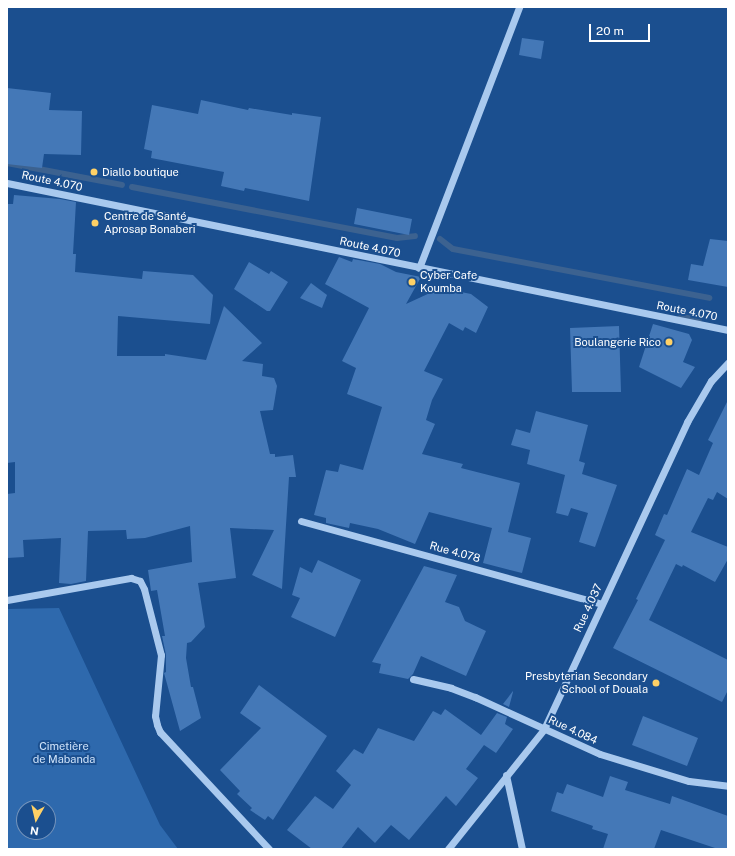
<!DOCTYPE html>
<html>
<head>
<meta charset="utf-8">
<style>
  body { margin:0 }
  #map { position:relative; width:735px; height:856px; overflow:hidden; background:#1b4f8f; font-family:"Public Sans",sans-serif }
  div>[style] { position:absolute }
  [style*='--x'] { left:calc(var(--x)*1px); top:calc(var(--y)*1px); width:calc(var(--w)*1px); rotate:calc(var(--a)*1deg) }
  .green>* { inset:0; background:#2e69ad }
  .stream>* { height:6px; margin:-3px; padding:0 3px; transform-origin:3px; border-radius:3px; background:#3c6290 }
  .building>* { inset:0; background:#4478b7 }
  .minor>* { height:7px; margin:-3.5px; padding:0 3.5px; transform-origin:3.5px; border-radius:3.5px; background:#a9c9ee }
  .dots>* { width:11px; height:11px; translate:-50% -50%; box-sizing:border-box; border:2px solid #1b4f8f; border-radius:50% }
  span { translate:-50% -50%; white-space:nowrap; text-align:center; line-height:1.15; -webkit-text-stroke:4px #1b4f8f; paint-order:stroke }
  .poi-label { font-size:11px; color:#fff }
  .left { translate:0 -50%; text-align:left }
  .right { translate:-100% -50%; text-align:right }
  .street-label { font-size:11px; color:#fff }
  .park-label { font-size:11px; color:#cfe3fa }
  .frame { position:absolute; inset:0; border:8px solid #fff; pointer-events:none }
  .north { position:absolute; left:16px; top:800px; width:40px; height:40px; box-sizing:border-box; background:#1b4f8f; border:1px solid #7695bc; border-radius:50%; rotate:188deg; font-size:11px; font-weight:700; line-height:16px; text-align:center; color:#fff }
  .north::after { content:''; display:block; margin:auto; width:14px; height:18px; background:#ffd166; clip-path:polygon(50% 0,100% 100%,50% 72%,0 100%) }
  .scale { position:absolute; left:589px; top:24px; width:61px; height:18px; box-sizing:border-box; border:2px solid #fff; border-top:0; padding-left:5px; font-size:12px; line-height:14px; white-space:nowrap; color:#fff; -webkit-text-stroke:3px #1b4f8f; paint-order:stroke }
</style>
</head>
<body>
<div id="map">
  <div class="green">
    <i style="clip-path:polygon(evenodd,59px 608px,160px 825px,178px 849px,7px 849px,7px 609px,59px 608px,24px 808px,48px 808px,48px 832px,24px 832px,24px 808px)"></i>
  </div>
  <div class="stream">
    <i style="--x:7;--y:163;--w:117;--a:10.8"></i>
    <i style="--x:132;--y:187;--w:270;--a:10.9"></i>
    <i style="--x:397;--y:238;--w:18;--a:-6"></i>
    <i style="--x:440;--y:239;--w:16;--a:38"></i>
    <i style="--x:453;--y:249;--w:261;--a:10.8"></i>
    <i style="--x:681;--y:317;--w:18;--a:9"></i>
  </div>
  <div class="building">
    <i style="clip-path:polygon(522px 38px,544px 41px,541px 59px,519px 55px)"></i>
    <i style="clip-path:polygon(7px 88px,51px 93px,49px 110px,82px 111px,81px 155px,44px 154px,42px 168px,7px 164px)"></i>
    <i style="clip-path:polygon(201px 100px,248px 110px,249px 108px,292px 115px,292px 113px,321px 117px,309px 201px,245px 188px,244px 191px,221px 186px,224px 172px,151px 158px,152px 151px,144px 149px,152px 105px,198px 114px)"></i>
    <i style="clip-path:polygon(14px 195px,60px 199px,76px 202px,73px 254px,76px 254px,75px 272px,142px 279px,143px 271px,193px 275px,213px 295px,210px 324px,118px 316px,117px 356px,165px 356px,165px 354px,206px 360px,224px 306px,262px 343px,242px 361px,263px 364px,262px 376px,274px 378px,277px 386px,273px 410px,260px 411px,270px 454px,275px 454px,275px 457px,293px 455px,296px 477px,289px 477px,282px 589px,252px 575px,274px 530px,230px 528px,236px 578px,198px 583px,205px 627px,191px 642px,187px 643px,186px 658px,191px 687px,193px 687px,201px 718px,180px 731px,164px 673px,166px 672px,166px 655px,162px 636px,165px 636px,157px 590px,151px 591px,148px 570px,192px 562px,190px 526px,145px 538px,127px 539px,126px 530px,88px 531px,86px 581px,71px 584px,59px 583px,61px 538px,23px 540px,24px 557px,7px 558px,7px 494px,15px 493px,15px 462px,7px 463px,7px 204px,13px 204px)"></i>
    <i style="clip-path:polygon(357px 208px,412px 219px,409px 235px,354px 224px)"></i>
    <i style="clip-path:polygon(710px 239px,728px 241px,728px 287px,688px 280px,691px 264px,703px 266px)"></i>
    <i style="clip-path:polygon(339px 257px,352px 262px,353px 259px,380px 264px,396px 272px,421px 277px,406px 304px,445px 286px,456px 291px,471px 294px,488px 307px,476px 333px,465px 327px,463px 331px,449px 323px,424px 371px,443px 379px,432px 400px,426px 420px,435px 424px,422px 454px,463px 464px,461px 468px,520px 483px,508px 532px,531px 538px,522px 573px,483px 563px,492px 528px,429px 512px,415px 544px,378px 529px,350px 523px,349px 528px,326px 523px,326px 518px,314px 515px,326px 470px,338px 472px,340px 464px,363px 470px,382px 407px,347px 394px,356px 368px,342px 361px,369px 308px,325px 284px)"></i>
    <i style="clip-path:polygon(249px 262px,269px 274px,271px 271px,288px 282px,270px 311px,267px 311px,234px 289px)"></i>
    <i style="clip-path:polygon(311px 283px,327px 295px,322px 308px,300px 298px)"></i>
    <i style="clip-path:polygon(653px 324px,689px 334px,692px 340px,683px 362px,695px 367px,681px 388px,639px 367px)"></i>
    <i style="clip-path:polygon(619px 326px,621px 392px,572px 392px,570px 328px)"></i>
    <i style="clip-path:polygon(728px 400px,728px 499px,717px 492px,713px 500px,708px 498px,691px 532px,728px 547px,728px 559px,715px 582px,683px 565px,682px 567px,676px 564px,649px 620px,728px 660px,728px 690px,722px 702px,613px 648px,638px 600px,636px 599px,665px 540px,655px 535px,664px 514px,667px 515px,687px 469px,699px 475px,713px 443px,708px 440px)"></i>
    <i style="clip-path:polygon(536px 411px,588px 425px,579px 461px,585px 463px,582px 474px,617px 485px,595px 547px,579px 542px,588px 513px,571px 508px,568px 516px,556px 513px,565px 475px,527px 464px,530px 450px,511px 445px,516px 429px,530px 433px)"></i>
    <i style="clip-path:polygon(318px 560px,361px 580px,335px 637px,291px 617px,300px 598px,292px 595px,300px 567px,312px 573px)"></i>
    <i style="clip-path:polygon(424px 566px,457px 575px,445px 602px,459px 607px,465px 621px,486px 631px,466px 676px,421px 656px,413px 674px,408px 679px,379px 673px,381px 664px,372px 662px)"></i>
    <i style="clip-path:polygon(259px 685px,327px 736px,273px 820px,268px 816px,265px 820px,250px 810px,252px 808px,237px 794px,240px 791px,220px 770px,261px 728px,240px 713px)"></i>
    <i style="clip-path:polygon(513px 691px,513px 692px,509px 707px,503px 704px)"></i>
    <i style="clip-path:polygon(445px 709px,481px 735px,497px 713px,507px 717px,505px 724px,513px 729px,496px 753px,484px 745px,466px 769px,478px 778px,456px 806px,446px 796px,409px 840px,391px 825px,375px 843px,358px 827px,341px 849px,312px 849px,287px 830px,315px 796px,333px 809px,351px 785px,336px 771px,354px 749px,363px 754px,378px 728px,414px 741px,433px 711px,441px 715px)"></i>
    <i style="clip-path:polygon(643px 716px,698px 738px,687px 766px,632px 745px)"></i>
    <i style="clip-path:polygon(610px 776px,628px 782px,625px 790px,670px 804px,672px 796px,728px 816px,728px 849px,718px 849px,661px 830px,654px 849px,603px 849px,608px 834px,592px 829px,593px 826px,551px 811px,557px 792px,563px 794px,567px 784px,603px 797px)"></i>
  </div>
  <div class="minor">
    <i style="--x:7;--y:183;--w:736;--a:11.52"></i>
    <i style="--x:419;--y:268;--w:280;--a:-69"></i>
    <i style="--x:301;--y:521;--w:312;--a:15.4"></i>
    <i style="--x:7;--y:600;--w:126;--a:-10.1"></i>
    <i style="--x:131;--y:578;--w:9;--a:18"></i>
    <i style="--x:140;--y:581;--w:9;--a:63"></i>
    <i style="--x:144;--y:589;--w:68;--a:75.6"></i>
    <i style="--x:161;--y:655;--w:61;--a:95.6"></i>
    <i style="--x:155;--y:716;--w:9;--a:77"></i>
    <i style="--x:157;--y:725;--w:8;--a:67"></i>
    <i style="--x:160;--y:732;--w:160;--a:47"></i>
    <i style="--x:413;--y:679;--w:39;--a:13"></i>
    <i style="--x:451;--y:688;--w:26;--a:21"></i>
    <i style="--x:475;--y:697;--w:137;--a:24.5"></i>
    <i style="--x:600;--y:754;--w:93;--a:16.9"></i>
    <i style="--x:689;--y:781;--w:39;--a:7"></i>
    <i style="--x:506;--y:775;--w:76;--a:77.8"></i>
    <i style="--x:448;--y:849;--w:154;--a:-51.3"></i>
    <i style="--x:544;--y:729;--w:339;--a:-65"></i>
    <i style="--x:687;--y:422;--w:48;--a:-59.7"></i>
    <i style="--x:711;--y:381;--w:25;--a:-47"></i>
  </div>
  <div class="dots">
    <i style="left:94px;top:172px;background:#ffd166"></i>
    <i style="left:95px;top:223px;background:#ffd166"></i>
    <i style="left:412px;top:282px;background:#ffd166"></i>
    <i style="left:669px;top:342px;background:#ffd166"></i>
    <i style="left:656px;top:683px;background:#ffd166"></i>
  </div>
  <div class="poi-label">
    <span class="left" style="left:102px;top:172px">Diallo boutique</span>
    <span class="left" style="left:104px;top:223px">Centre de Santé<br>Aprosap Bonaberi</span>
    <span class="left" style="left:420px;top:282px">Cyber Cafe<br>Koumba</span>
    <span class="right" style="left:661px;top:342px">Boulangerie Rico</span>
    <span class="right" style="left:648px;top:683px">Presbyterian Secondary<br>School of Douala</span>
  </div>
  <div class="street-label">
    <span style="left:52px;top:181px;rotate:12deg">Route 4.070</span>
    <span style="left:370px;top:247px;rotate:12deg">Route 4.070</span>
    <span style="left:687px;top:311px;rotate:11deg">Route 4.070</span>
    <span style="left:455px;top:552px;rotate:15deg">Rue 4.078</span>
    <span style="left:588px;top:608px;rotate:-65deg">Rue 4.037</span>
    <span style="left:573px;top:730px;rotate:25deg">Rue 4.084</span>
  </div>
  <div class="park-label">
    <span style="left:64px;top:753px">Cimetière<br>de Mabanda</span>
  </div>
  <div class="frame"></div>
  <div class="north">N</div>
  <div class="scale">20 m</div>
</div>
</body>
</html>
